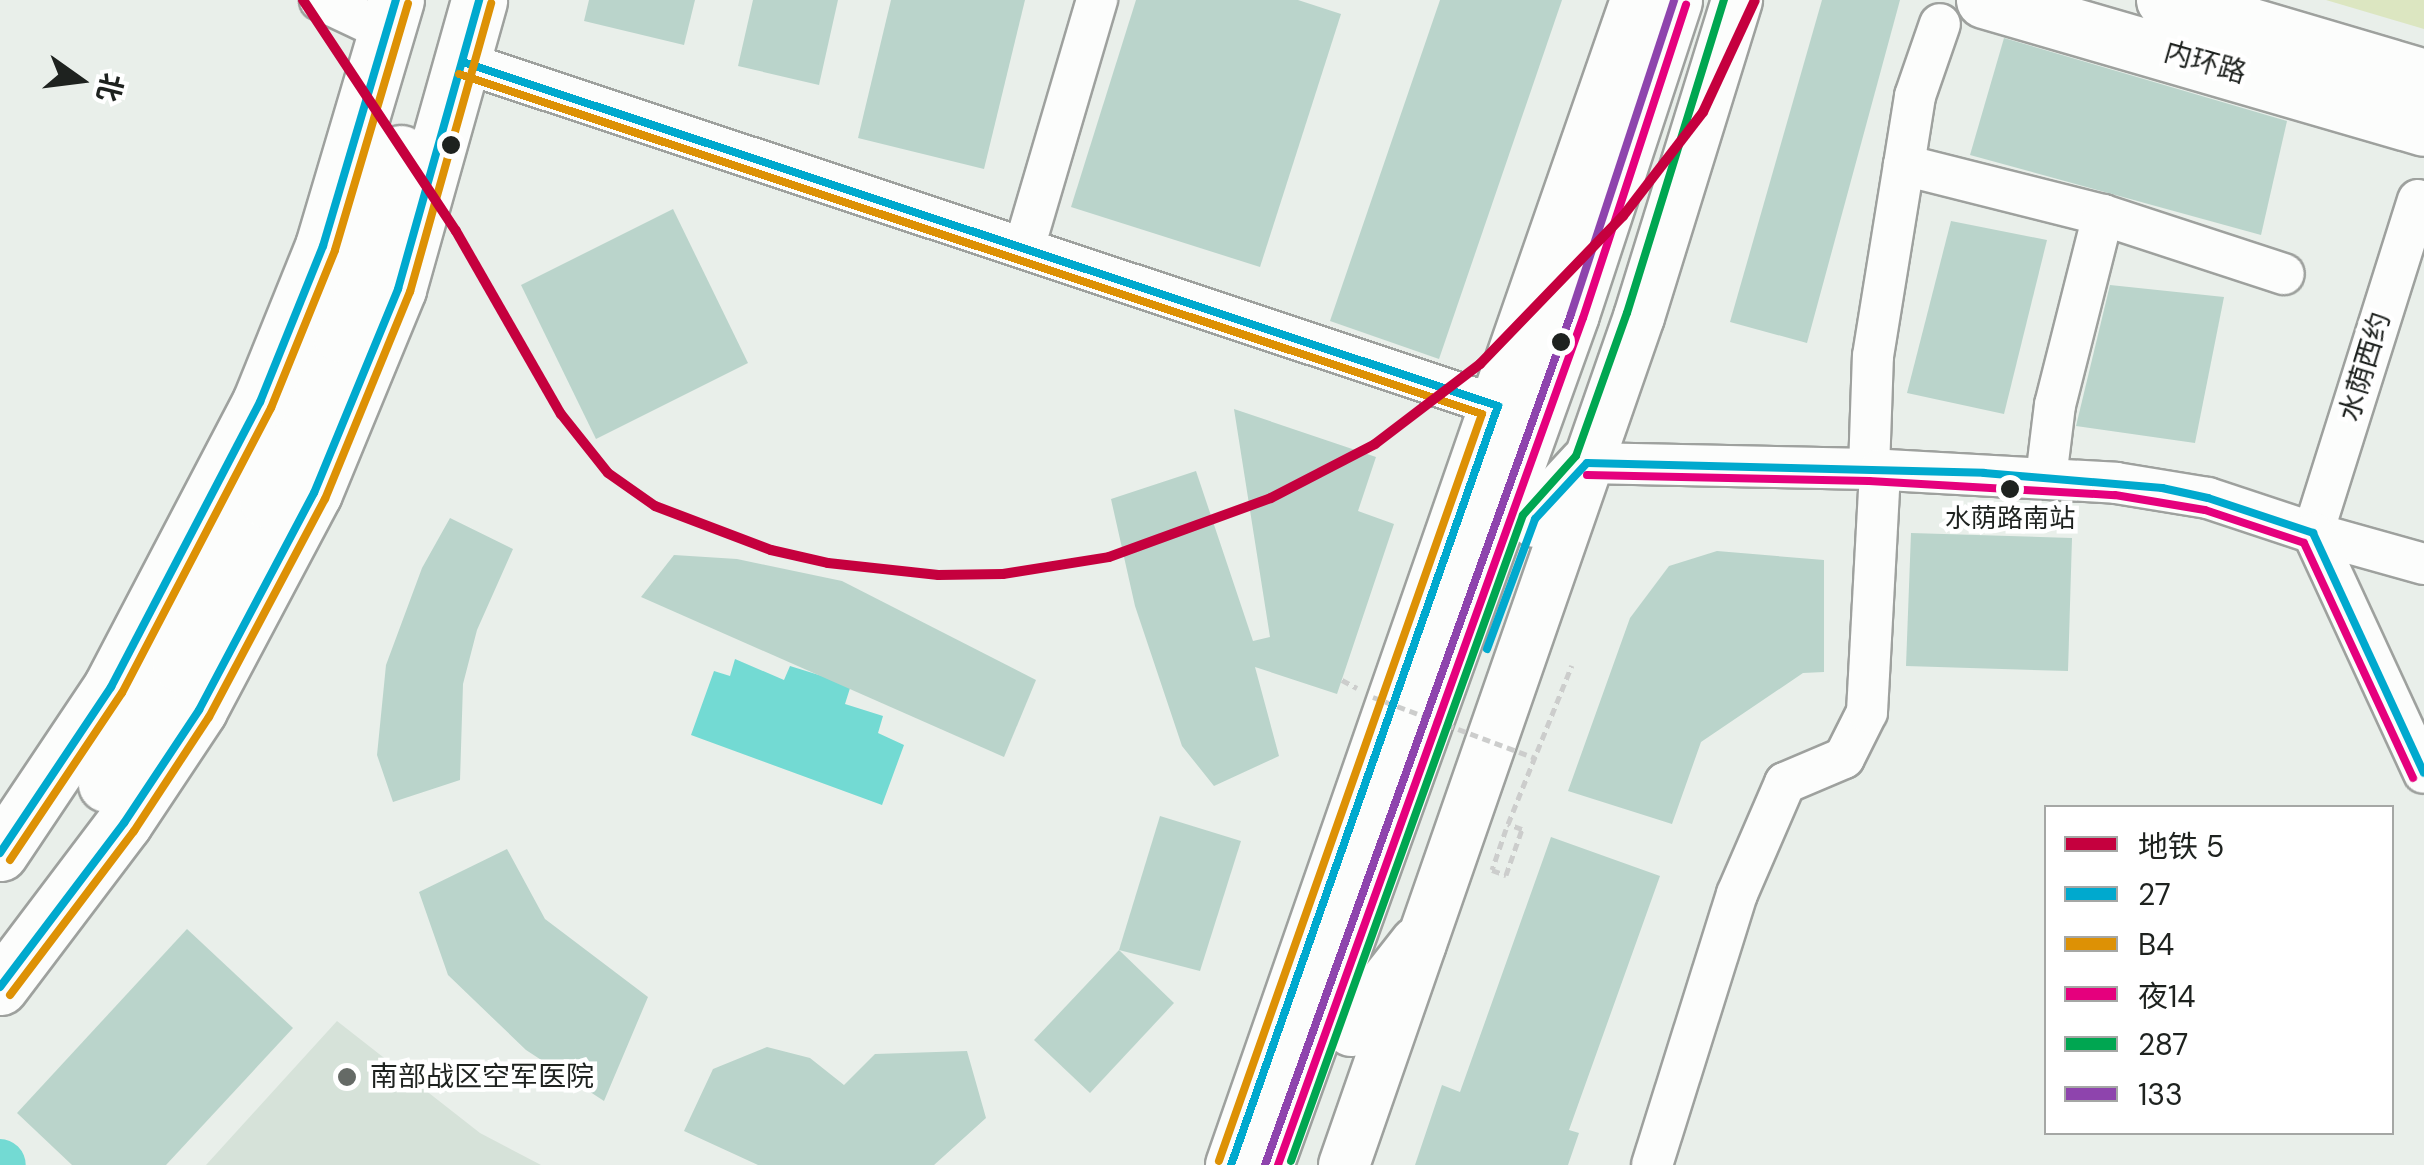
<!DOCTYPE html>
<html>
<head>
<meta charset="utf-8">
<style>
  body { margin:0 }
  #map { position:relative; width:2424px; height:1165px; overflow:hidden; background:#e9efea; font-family:"DM Sans","Noto Sans SC",sans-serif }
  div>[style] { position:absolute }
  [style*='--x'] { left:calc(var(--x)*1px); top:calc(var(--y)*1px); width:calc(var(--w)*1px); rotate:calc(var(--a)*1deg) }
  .built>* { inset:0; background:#d6e2d9 }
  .green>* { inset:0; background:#dce6c1 }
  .water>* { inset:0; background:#73dad3 }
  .river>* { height:50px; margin:-25px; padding:0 25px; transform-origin:25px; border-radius:25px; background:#73dad3 }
  .building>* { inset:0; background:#bad4cb }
  .path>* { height:5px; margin-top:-2.5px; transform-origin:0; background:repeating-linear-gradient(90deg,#cccdcc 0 8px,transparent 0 13px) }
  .roads { filter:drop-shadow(2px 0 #9ea19e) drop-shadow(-2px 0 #9ea19e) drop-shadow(0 2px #9ea19e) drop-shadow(0 -2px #9ea19e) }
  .minor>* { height:40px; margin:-20px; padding:0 20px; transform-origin:20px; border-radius:20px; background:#fcfdfc }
  .major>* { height:50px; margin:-25px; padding:0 25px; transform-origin:25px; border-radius:25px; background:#fcfdfc }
  .highway>* { height:55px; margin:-27.5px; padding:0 27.5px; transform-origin:27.5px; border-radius:27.5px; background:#fcfdfc }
  .path-bridge>* { height:5px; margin-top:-2.5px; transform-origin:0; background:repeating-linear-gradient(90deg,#cccdcc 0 8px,transparent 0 13px) }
  .bus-1>* { height:8px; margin:-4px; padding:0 4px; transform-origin:4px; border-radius:4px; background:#00a9ce }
  .bus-2>* { height:8px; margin:-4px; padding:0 4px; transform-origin:4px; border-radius:4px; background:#dd9105 }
  .bus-3>* { height:8px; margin:-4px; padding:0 4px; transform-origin:4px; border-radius:4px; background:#e5007d }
  .bus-4>* { height:8px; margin:-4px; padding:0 4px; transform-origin:4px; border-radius:4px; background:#00a651 }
  .bus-5>* { height:8px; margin:-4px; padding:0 4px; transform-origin:4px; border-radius:4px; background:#8e44ad }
  .metro-1>* { height:10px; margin:-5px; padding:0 5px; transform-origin:5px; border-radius:5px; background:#c5003e }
  .dots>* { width:28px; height:28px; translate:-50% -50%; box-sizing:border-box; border:5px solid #fff; border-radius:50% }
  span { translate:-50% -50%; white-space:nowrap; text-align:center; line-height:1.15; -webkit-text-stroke:9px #fff; paint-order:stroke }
  .bus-label { font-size:26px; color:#1e221f }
  .street-label { font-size:28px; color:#1e221f }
  .poi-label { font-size:28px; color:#1e221f }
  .left { translate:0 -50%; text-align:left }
  .legend { position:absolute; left:2044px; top:805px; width:350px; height:330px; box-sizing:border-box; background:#fff; border:2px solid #a5a7a5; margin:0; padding:12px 18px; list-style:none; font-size:30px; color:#1e221f }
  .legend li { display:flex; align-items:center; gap:20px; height:50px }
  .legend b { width:50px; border:2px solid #a5a7a5 }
  .north { position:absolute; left:30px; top:30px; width:100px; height:100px; -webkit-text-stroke:8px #fff; paint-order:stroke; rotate:104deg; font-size:28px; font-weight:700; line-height:40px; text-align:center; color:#1e221f }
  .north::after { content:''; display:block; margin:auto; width:35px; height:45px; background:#1e221f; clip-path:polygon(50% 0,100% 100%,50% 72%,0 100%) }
</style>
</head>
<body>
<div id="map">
  <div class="built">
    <i style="clip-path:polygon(337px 1021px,480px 1133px,541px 1165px,206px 1165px)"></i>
  </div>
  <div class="green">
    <i style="clip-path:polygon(2326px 0,2424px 0,2424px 29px)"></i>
  </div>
  <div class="water">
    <i style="clip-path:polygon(735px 659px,784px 680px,790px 666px,851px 685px,845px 704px,883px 716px,878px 733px,904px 745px,882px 805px,691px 735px,714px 671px,730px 676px)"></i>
  </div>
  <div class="river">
    <i style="--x:0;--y:1164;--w:1;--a:45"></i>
  </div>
  <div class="building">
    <i style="clip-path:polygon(589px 0,695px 0,684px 45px,584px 21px)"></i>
    <i style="clip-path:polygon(753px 0,838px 0,819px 85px,738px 66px)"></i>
    <i style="clip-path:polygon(891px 0,1025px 0,984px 169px,858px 138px)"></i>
    <i style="clip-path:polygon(1136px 0,1298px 0,1341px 14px,1260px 267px,1071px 207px)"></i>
    <i style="clip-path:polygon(1440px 0,1562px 0,1439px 359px,1330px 321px)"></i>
    <i style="clip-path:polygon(1822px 0,1900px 0,1807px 343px,1730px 322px)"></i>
    <i style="clip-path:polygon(2004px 38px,2287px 121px,2261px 235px,1970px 155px)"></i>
    <i style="clip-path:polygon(673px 209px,748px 363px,596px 439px,521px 285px)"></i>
    <i style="clip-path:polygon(1951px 221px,2047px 240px,2004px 414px,1907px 393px)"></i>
    <i style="clip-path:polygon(2110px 285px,2224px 297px,2195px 443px,2076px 426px)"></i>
    <i style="clip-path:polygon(1234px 409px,1376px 457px,1358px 511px,1394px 524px,1337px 694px,1255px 667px,1279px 756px,1214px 786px,1182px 746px,1135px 606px,1111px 499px,1196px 471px,1253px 641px,1270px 637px)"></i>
    <i style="clip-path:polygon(450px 518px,513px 549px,477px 630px,463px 684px,460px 780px,393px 802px,377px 755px,386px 665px,422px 568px)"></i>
    <i style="clip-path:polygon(1911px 533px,2072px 538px,2068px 671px,1906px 666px)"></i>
    <i style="clip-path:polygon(1717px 551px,1824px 560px,1824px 672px,1803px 673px,1701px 742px,1672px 824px,1568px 791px,1630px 618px,1669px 566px)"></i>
    <i style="clip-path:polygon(674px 555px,737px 559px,842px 581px,1036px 680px,1004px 757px,641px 597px)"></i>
    <i style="clip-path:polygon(1160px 816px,1241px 841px,1200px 971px,1119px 950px)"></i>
    <i style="clip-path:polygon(1551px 837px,1660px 876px,1569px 1130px,1579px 1133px,1568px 1165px,1415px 1165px,1442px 1085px,1460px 1092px)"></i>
    <i style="clip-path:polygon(507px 849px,545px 919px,648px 997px,604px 1101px,526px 1050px,448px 975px,419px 892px)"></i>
    <i style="clip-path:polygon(187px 929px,293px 1028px,166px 1165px,72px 1165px,17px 1113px)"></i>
    <i style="clip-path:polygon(1119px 950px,1174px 1003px,1090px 1093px,1034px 1040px)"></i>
    <i style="clip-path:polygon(767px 1047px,810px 1058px,844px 1085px,875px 1054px,967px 1051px,986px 1118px,934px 1165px,758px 1165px,684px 1131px,713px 1069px)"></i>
  </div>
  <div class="path">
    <i style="--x:1342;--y:680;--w:17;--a:28"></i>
    <i style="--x:1506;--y:829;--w:43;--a:108.9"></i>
    <i style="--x:1492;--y:870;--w:15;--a:20"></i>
    <i style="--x:1506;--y:875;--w:49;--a:-70.8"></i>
    <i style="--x:1522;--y:829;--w:15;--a:-160"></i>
    <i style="--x:1508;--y:824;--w:171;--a:-68.1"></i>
  </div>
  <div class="roads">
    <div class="minor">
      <i style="--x:320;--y:0;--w:75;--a:25.2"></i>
      <i style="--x:463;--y:62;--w:1091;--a:18.39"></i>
      <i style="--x:1904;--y:165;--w:205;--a:14.1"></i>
      <i style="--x:2103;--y:215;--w:190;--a:18.1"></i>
      <i style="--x:2418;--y:200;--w:349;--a:107.5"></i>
      <i style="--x:2313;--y:533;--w:115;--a:15.6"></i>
      <i style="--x:1024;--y:248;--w:259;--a:-73.6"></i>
      <i style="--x:1587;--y:463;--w:282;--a:1.2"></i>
      <i style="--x:1869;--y:469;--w:247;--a:3.2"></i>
      <i style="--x:2116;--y:483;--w:93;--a:9.3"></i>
      <i style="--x:2208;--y:498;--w:111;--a:18.4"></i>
      <i style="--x:2313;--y:533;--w:264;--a:65.2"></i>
      <i style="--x:1869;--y:469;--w:113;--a:-88"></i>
      <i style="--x:1873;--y:356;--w:193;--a:-80.8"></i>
      <i style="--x:1904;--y:165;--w:70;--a:-80.9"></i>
      <i style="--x:1915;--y:96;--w:76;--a:-70.9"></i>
      <i style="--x:2046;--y:478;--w:74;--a:-83"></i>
      <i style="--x:2055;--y:405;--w:196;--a:-75.8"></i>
      <i style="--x:1652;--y:1165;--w:284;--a:-72.6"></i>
      <i style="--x:1737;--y:894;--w:121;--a:-66.6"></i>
      <i style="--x:1785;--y:783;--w:64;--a:-23"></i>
      <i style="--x:1844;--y:758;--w:51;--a:-63.4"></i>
      <i style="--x:1867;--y:712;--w:243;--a:-86.9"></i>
    </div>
    <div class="major">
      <i style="--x:1231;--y:1165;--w:1233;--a:-70.83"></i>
      <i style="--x:1344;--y:1165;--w:898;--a:-70.82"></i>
      <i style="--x:1639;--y:317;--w:332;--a:-72.8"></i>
    </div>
    <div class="highway">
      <i style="--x:1984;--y:0;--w:458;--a:16.2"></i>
      <i style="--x:2164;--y:0;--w:271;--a:16.5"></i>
      <i style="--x:1535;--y:519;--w:76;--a:-47.1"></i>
      <i style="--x:106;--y:784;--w:141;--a:-58.3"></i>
      <i style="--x:180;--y:664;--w:186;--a:-62.1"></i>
      <i style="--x:267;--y:500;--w:181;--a:-66.3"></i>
      <i style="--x:340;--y:334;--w:191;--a:-71.4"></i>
      <i style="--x:0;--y:853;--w:200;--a:-56.2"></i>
      <i style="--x:111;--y:687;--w:322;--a:-62.4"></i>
      <i style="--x:260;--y:402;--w:168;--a:-68"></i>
      <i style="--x:323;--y:246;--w:257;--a:-73.5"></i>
      <i style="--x:0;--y:987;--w:206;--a:-52.9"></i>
      <i style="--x:124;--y:823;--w:136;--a:-56.4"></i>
      <i style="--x:199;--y:710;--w:246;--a:-62.1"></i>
      <i style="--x:314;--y:493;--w:221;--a:-67.6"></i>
      <i style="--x:398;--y:289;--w:300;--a:-74.3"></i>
      <i style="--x:1351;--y:1028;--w:108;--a:-51.8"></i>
      <i style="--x:1265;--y:1165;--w:904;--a:-70.22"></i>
      <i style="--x:1571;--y:314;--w:330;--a:-71.8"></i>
    </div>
  </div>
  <div class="path-bridge">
    <i style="--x:1373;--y:697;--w:173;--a:20.6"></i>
  </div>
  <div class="bus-1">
    <i style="--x:463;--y:62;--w:1091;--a:18.39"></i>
    <i style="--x:1498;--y:406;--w:805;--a:109.38"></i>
    <i style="--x:1487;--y:649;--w:139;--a:-69.7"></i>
    <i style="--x:1535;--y:519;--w:76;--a:-47.1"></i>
    <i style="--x:1587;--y:463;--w:397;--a:1.4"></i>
    <i style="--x:1984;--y:473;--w:179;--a:4.8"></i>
    <i style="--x:2162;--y:488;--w:47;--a:12.3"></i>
    <i style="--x:2208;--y:498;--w:111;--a:18.4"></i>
    <i style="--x:2313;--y:533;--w:264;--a:65.2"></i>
    <i style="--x:0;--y:853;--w:200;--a:-56.2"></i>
    <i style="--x:111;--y:687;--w:322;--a:-62.4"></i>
    <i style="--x:260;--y:402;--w:168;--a:-68"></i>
    <i style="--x:323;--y:246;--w:257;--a:-73.5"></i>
    <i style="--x:0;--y:987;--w:206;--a:-52.9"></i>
    <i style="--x:124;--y:823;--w:136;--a:-56.4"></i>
    <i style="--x:199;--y:710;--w:246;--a:-62.1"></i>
    <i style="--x:314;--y:493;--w:221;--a:-67.6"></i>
    <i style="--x:398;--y:289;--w:300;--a:-74.3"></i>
  </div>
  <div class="bus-2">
    <i style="--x:459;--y:74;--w:1078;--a:18.38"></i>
    <i style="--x:1482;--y:414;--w:792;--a:109.4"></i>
    <i style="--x:10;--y:860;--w:201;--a:-56.2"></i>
    <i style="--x:122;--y:693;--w:322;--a:-62.4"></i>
    <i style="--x:271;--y:408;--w:170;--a:-67.9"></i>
    <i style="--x:335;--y:250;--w:257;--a:-73.5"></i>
    <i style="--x:10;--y:995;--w:206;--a:-52.9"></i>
    <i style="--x:134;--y:831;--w:136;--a:-56.7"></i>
    <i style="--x:209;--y:717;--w:247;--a:-62"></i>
    <i style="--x:325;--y:499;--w:224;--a:-67.7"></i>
    <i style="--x:410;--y:292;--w:300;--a:-74.3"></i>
  </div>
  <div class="bus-3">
    <i style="--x:1587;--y:475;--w:282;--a:1.2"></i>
    <i style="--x:1869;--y:481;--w:246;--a:3.3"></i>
    <i style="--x:2115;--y:495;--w:91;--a:9.5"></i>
    <i style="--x:2205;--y:510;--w:104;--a:18.4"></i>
    <i style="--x:2304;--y:543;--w:259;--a:65.1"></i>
    <i style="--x:1278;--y:1165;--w:900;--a:-70.2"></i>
    <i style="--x:1583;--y:318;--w:330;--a:-71.8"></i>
  </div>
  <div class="bus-4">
    <i style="--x:1291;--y:1161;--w:686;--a:-70.25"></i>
    <i style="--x:1523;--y:515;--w:79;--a:-48.1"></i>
    <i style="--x:1576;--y:456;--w:152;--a:-70.4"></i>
    <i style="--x:1627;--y:313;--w:328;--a:-72.8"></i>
  </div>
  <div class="bus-5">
    <i style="--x:1265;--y:1165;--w:904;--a:-70.22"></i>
    <i style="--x:1571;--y:314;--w:330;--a:-71.8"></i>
  </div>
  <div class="metro-1">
    <i style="--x:303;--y:0;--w:277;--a:56.5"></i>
    <i style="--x:456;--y:231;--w:211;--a:60.2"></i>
    <i style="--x:561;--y:414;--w:75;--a:51.5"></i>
    <i style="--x:608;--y:473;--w:57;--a:35.1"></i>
    <i style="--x:655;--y:506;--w:124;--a:20.8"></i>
    <i style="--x:771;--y:550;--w:58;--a:12.8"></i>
    <i style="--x:828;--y:563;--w:111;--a:6.2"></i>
    <i style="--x:938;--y:575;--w:65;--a:-0.9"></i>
    <i style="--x:1003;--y:574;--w:107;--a:-9.1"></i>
    <i style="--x:1109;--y:557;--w:172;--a:-20"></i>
    <i style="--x:1271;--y:498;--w:117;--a:-27.4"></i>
    <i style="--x:1375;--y:444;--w:132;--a:-37.3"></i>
    <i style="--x:1480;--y:364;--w:206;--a:-46"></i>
    <i style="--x:1623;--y:216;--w:131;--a:-52.4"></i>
    <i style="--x:1703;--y:112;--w:123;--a:-65.1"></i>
  </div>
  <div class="dots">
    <i style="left:451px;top:145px;background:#1e221f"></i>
    <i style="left:1561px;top:342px;background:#1e221f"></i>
    <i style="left:2010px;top:489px;background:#1e221f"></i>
    <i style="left:347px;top:1077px;background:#656a66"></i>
  </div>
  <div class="bus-label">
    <span style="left:2010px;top:519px">水荫路南站</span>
  </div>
  <div class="street-label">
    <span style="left:2205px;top:63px;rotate:16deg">内环路</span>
    <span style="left:2365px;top:367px;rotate:-73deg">水荫西约</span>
  </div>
  <div class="poi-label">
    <span class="left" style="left:370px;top:1077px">南部战区空军医院</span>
  </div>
  <ul class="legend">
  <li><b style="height:12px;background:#c5003e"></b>地铁 5</li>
  <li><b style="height:12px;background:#00a9ce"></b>27</li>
  <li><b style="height:12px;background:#dd9105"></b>B4</li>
  <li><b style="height:12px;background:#e5007d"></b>夜14</li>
  <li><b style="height:12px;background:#00a651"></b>287</li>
  <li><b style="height:12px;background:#8e44ad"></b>133</li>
  </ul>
  <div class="north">北</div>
</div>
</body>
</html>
